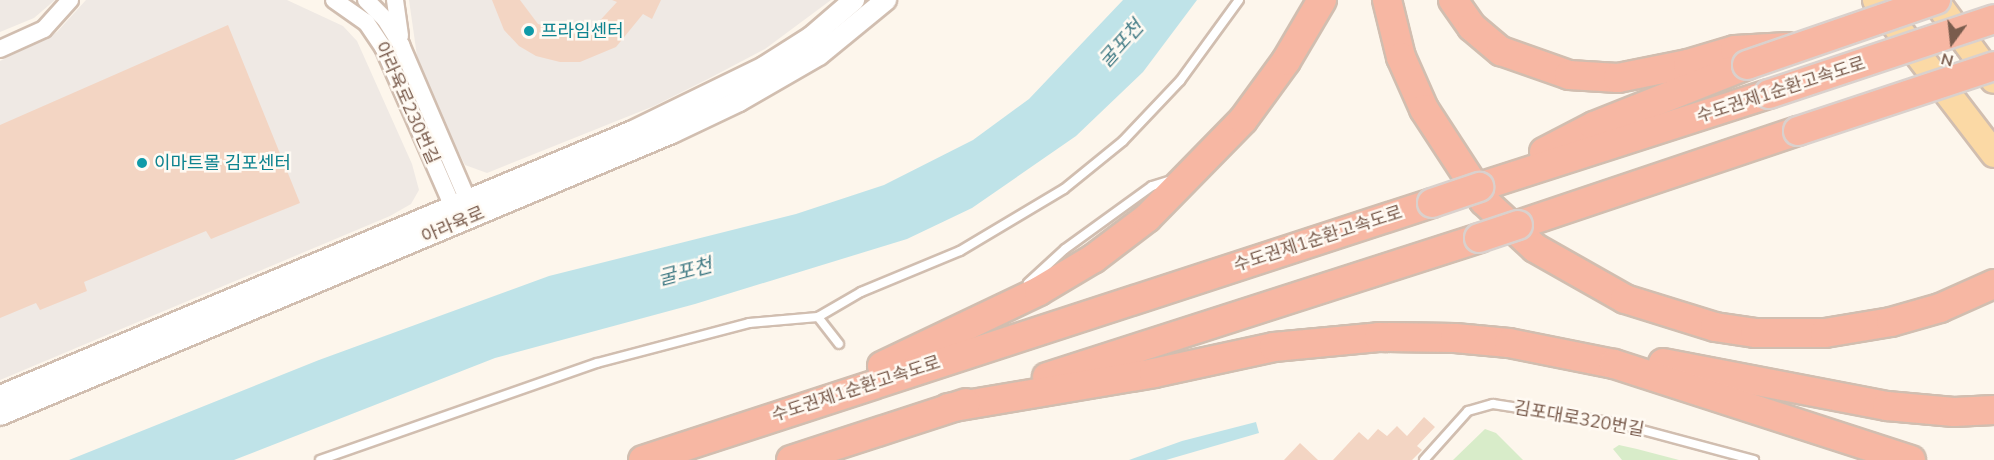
<!DOCTYPE html>
<html>
<head>
<meta charset="utf-8">
<style>
  body { margin:0 }
  #map { position:relative; width:1994px; height:460px; overflow:hidden; background:#fdf6ec; font-family:"Nunito Sans","Noto Sans KR",sans-serif }
  div>[style] { position:absolute }
  [style*='--x'] { left:calc(var(--x)*1px); top:calc(var(--y)*1px); width:calc(var(--w)*1px); rotate:calc(var(--a)*1deg) }
  .industrial>* { inset:0; background:#efe9e4 }
  .green>* { inset:0; background:#d8ecc9 }
  .water>* { inset:0; background:#bfe3e8 }
  .building>* { inset:0; background:#f3d5c3 }
  .roads { filter:drop-shadow(2px 0 #d1beb0) drop-shadow(-2px 0 #d1beb0) drop-shadow(0 2px #d1beb0) drop-shadow(0 -2px #d1beb0) }
  .service>* { height:8px; margin:-4px; padding:0 4px; transform-origin:4px; border-radius:4px; background:#fff }
  .minor>* { height:16px; margin:-8px; padding:0 8px; transform-origin:8px; border-radius:8px; background:#fff }
  .tertiary>* { height:20px; margin:-10px; padding:0 10px; transform-origin:10px; border-radius:10px; background:#fff }
  .primary>* { height:26px; margin:-13px; padding:0 13px; transform-origin:13px; border-radius:13px; background:#fbd9a5 }
  .motorway>* { height:28px; margin:-14px; padding:0 14px; transform-origin:14px; border-radius:14px; background:#f7b7a3 }
  .bridges { filter:drop-shadow(2px 0 #dad1cd) drop-shadow(-2px 0 #dad1cd) drop-shadow(0 2px #dad1cd) drop-shadow(0 -2px #dad1cd) }
  .motorway-bridge>* { height:28px; margin:-14px; padding:0 14px; transform-origin:14px; border-radius:14px; background:#f7b7a3 }
  .dots>* { width:16px; height:16px; translate:-50% -50%; box-sizing:border-box; border:3px solid #fffaf3; border-radius:50% }
  span { translate:-50% -50%; white-space:nowrap; text-align:center; line-height:1.15; -webkit-text-stroke:5px #fffaf3; paint-order:stroke }
  .culture-label { font-size:18px; color:#0d838f }
  .left { translate:0 -50%; text-align:left }
  .street-label { font-size:18px; color:#7a5c4d }
  .water-label { font-size:20px; color:#437c86; font-style:italic }
  .north { position:absolute; left:1922px; top:12px; width:60px; height:60px; -webkit-text-stroke:4px #fffaf3; paint-order:stroke; rotate:195deg; font-size:16px; font-weight:700; line-height:24px; text-align:center; color:#7a5c4d }
  .north::after { content:''; display:block; margin:auto; width:21px; height:27px; background:#7a5c4d; clip-path:polygon(50% 0,100% 100%,50% 72%,0 100%) }
</style>
</head>
<body>
<div id="map">
  <div class="industrial">
    <i style="clip-path:polygon(0 0,55px 0,34px 18px,0 32px)"></i>
    <i style="clip-path:polygon(86px 0,287px 0,343px 26px,357px 41px,412px 164px,419px 190px,411px 204px,390px 216px,0 380px,0 61px,57px 32px)"></i>
    <i style="clip-path:polygon(409px 0,831px 0,765px 49px,708px 79px,654px 106px,487px 173px,465px 165px,449px 134px,417px 56px)"></i>
  </div>
  <div class="green">
    <i style="clip-path:polygon(1485px 429px,1496px 433px,1523px 460px,1453px 460px)"></i>
    <i style="clip-path:polygon(1619px 445px,1637px 449px,1679px 460px,1622px 460px,1613px 449px)"></i>
  </div>
  <div class="water">
    <i style="clip-path:polygon(1123px 0,1197px 0,1143px 72px,1076px 136px,972px 208px,907px 239px,695px 304px,495px 358px,234px 460px,69px 460px,319px 360px,549px 276px,796px 214px,884px 185px,973px 140px,1029px 99px)"></i>
    <i style="clip-path:polygon(1256px 422px,1259px 433px,1166px 460px,1129px 460px,1182px 441px)"></i>
  </div>
  <div class="building">
    <i style="clip-path:polygon(492px 0,520px 0,538px 24px,575px 34px,593px 28px,617px 2px,612px 0,661px 0,652px 19px,643px 14px,616px 47px,580px 62px,560px 62px,536px 56px,519px 46px,504px 30px)"></i>
    <i style="clip-path:polygon(228px 25px,300px 203px,211px 239px,206px 231px,84px 282px,87px 291px,40px 310px,36px 303px,0 318px,0 125px)"></i>
    <i style="clip-path:polygon(1424px 417px,1435px 427px,1417px 446px,1422px 450px,1412px 460px,1333px 460px,1359px 432px,1368px 440px,1378px 429px,1387px 436px,1397px 426px,1407px 436px)"></i>
    <i style="clip-path:polygon(1300px 443px,1318px 460px,1284px 460px)"></i>
  </div>
  <div class="roads">
    <div class="service">
      <i style="--x:1028;--y:283;--w:50;--a:-42.6"></i>
      <i style="--x:1065;--y:249;--w:107;--a:-35.9"></i>
      <i style="--x:1152;--y:186;--w:21;--a:-17"></i>
      <i style="--x:818;--y:317;--w:34;--a:52"></i>
      <i style="--x:320;--y:460;--w:293;--a:-19.3"></i>
      <i style="--x:597;--y:363;--w:157;--a:-14.7"></i>
      <i style="--x:749;--y:323;--w:69;--a:-5"></i>
      <i style="--x:818;--y:317;--w:50;--a:-30.2"></i>
      <i style="--x:861;--y:292;--w:107;--a:-22.5"></i>
      <i style="--x:960;--y:251;--w:121;--a:-30.8"></i>
      <i style="--x:1064;--y:189;--w:76;--a:-39.1"></i>
      <i style="--x:1123;--y:141;--w:83;--a:-46.5"></i>
      <i style="--x:1180;--y:81;--w:100;--a:-53.9"></i>
      <i style="--x:1424;--y:460;--w:66;--a:-48.1"></i>
      <i style="--x:1468;--y:411;--w:26;--a:-16"></i>
      <i style="--x:1493;--y:404;--w:124;--a:8.8"></i>
      <i style="--x:1616;--y:423;--w:143;--a:15"></i>
    </div>
    <div class="minor">
      <i style="--x:334;--y:0;--w:39;--a:35"></i>
      <i style="--x:366;--y:22;--w:30;--a:56"></i>
      <i style="--x:383;--y:47;--w:184;--a:66.4"></i>
      <i style="--x:366;--y:0;--w:27;--a:45"></i>
      <i style="--x:385;--y:19;--w:31;--a:58"></i>
      <i style="--x:401;--y:45;--w:180;--a:66.7"></i>
      <i style="--x:395;--y:0;--w:36;--a:82"></i>
      <i style="--x:0;--y:49;--w:48;--a:-24.4"></i>
      <i style="--x:44;--y:29;--w:39;--a:-48"></i>
    </div>
    <div class="tertiary">
      <i style="--x:0;--y:396;--w:686;--a:-22.72"></i>
      <i style="--x:633;--y:131;--w:146;--a:-26"></i>
      <i style="--x:764;--y:67;--w:56;--a:-32.6"></i>
      <i style="--x:811;--y:37;--w:57;--a:-40.7"></i>
      <i style="--x:0;--y:415;--w:729;--a:-22.77"></i>
      <i style="--x:672;--y:133;--w:74;--a:-25.5"></i>
      <i style="--x:739;--y:101;--w:92;--a:-29.9"></i>
      <i style="--x:819;--y:55;--w:87;--a:-39.4"></i>
    </div>
    <div class="primary">
      <i style="--x:1876;--y:0;--w:194;--a:52.5"></i>
      <i style="--x:1935;--y:0;--w:99;--a:53.6"></i>
    </div>
    <div class="motorway">
      <i style="--x:1387;--y:0;--w:59;--a:76.2"></i>
      <i style="--x:1401;--y:57;--w:57;--a:66.1"></i>
      <i style="--x:1424;--y:109;--w:110;--a:56.9"></i>
      <i style="--x:1484;--y:201;--w:69;--a:42.7"></i>
      <i style="--x:1535;--y:248;--w:103;--a:29.5"></i>
      <i style="--x:1625;--y:299;--w:94;--a:17.3"></i>
      <i style="--x:1715;--y:327;--w:40;--a:8.5"></i>
      <i style="--x:1755;--y:333;--w:70;--a:0"></i>
      <i style="--x:1825;--y:333;--w:67;--a:-9.5"></i>
      <i style="--x:1891;--y:322;--w:51;--a:-15.9"></i>
      <i style="--x:1940;--y:308;--w:59;--a:-24"></i>
      <i style="--x:1453;--y:0;--w:33;--a:55"></i>
      <i style="--x:1472;--y:27;--w:38;--a:40"></i>
      <i style="--x:1501;--y:51;--w:72;--a:19.4"></i>
      <i style="--x:1569;--y:75;--w:49;--a:3.5"></i>
      <i style="--x:1618;--y:78;--w:71;--a:-11.3"></i>
      <i style="--x:1688;--y:64;--w:49;--a:-16.6"></i>
      <i style="--x:1735;--y:50;--w:53;--a:-3.2"></i>
      <i style="--x:1544;--y:152;--w:56;--a:-27.5"></i>
      <i style="--x:1594;--y:126;--w:165;--a:-21.7"></i>
      <i style="--x:1479;--y:187;--w:305;--a:-17.8"></i>
      <i style="--x:1518;--y:225;--w:295;--a:-18.6"></i>
      <i style="--x:1663;--y:363;--w:228;--a:10.9"></i>
      <i style="--x:1887;--y:406;--w:67;--a:5.1"></i>
      <i style="--x:1954;--y:412;--w:40;--a:-2.9"></i>
      <i style="--x:882;--y:366;--w:174;--a:-25.5"></i>
      <i style="--x:1039;--y:291;--w:63;--a:-30.7"></i>
      <i style="--x:1093;--y:259;--w:68;--a:-37.2"></i>
      <i style="--x:1147;--y:218;--w:137;--a:-45.6"></i>
      <i style="--x:1243;--y:120;--w:73;--a:-53.9"></i>
      <i style="--x:1286;--y:61;--w:71;--a:-59.5"></i>
      <i style="--x:1047;--y:377;--w:454;--a:-17.8"></i>
      <i style="--x:948;--y:408;--w:209;--a:-9.6"></i>
      <i style="--x:1154;--y:373;--w:123;--a:-12.2"></i>
      <i style="--x:1274;--y:347;--w:105;--a:-5.4"></i>
      <i style="--x:1379;--y:337;--w:76;--a:0.8"></i>
      <i style="--x:1455;--y:338;--w:54;--a:5.3"></i>
      <i style="--x:1509;--y:343;--w:107;--a:11.3"></i>
      <i style="--x:1614;--y:364;--w:312;--a:17.9"></i>
      <i style="--x:643;--y:460;--w:830;--a:-18.04"></i>
      <i style="--x:791;--y:460;--w:184;--a:-18"></i>
    </div>
  </div>
  <div class="bridges">
    <div class="motorway-bridge">
      <i style="--x:1747;--y:65;--w:200;--a:-19"></i>
      <i style="--x:1769;--y:94;--w:237;--a:-18.4"></i>
      <i style="--x:1798;--y:131;--w:206;--a:-18.3"></i>
      <i style="--x:1432;--y:203;--w:50;--a:-18.8"></i>
      <i style="--x:1479;--y:238;--w:41;--a:-18.4"></i>
    </div>
  </div>
  <div class="dots">
    <i style="left:529px;top:31px;background:#0f9aa8"></i>
    <i style="left:142px;top:163px;background:#0f9aa8"></i>
  </div>
  <div class="culture-label">
    <span class="left" style="left:541px;top:31px">프라임센터</span>
    <span class="left" style="left:154px;top:163px">이마트몰 김포센터</span>
  </div>
  <div class="street-label">
    <span style="left:1781px;top:90px;rotate:-18deg">수도권제1순환고속도로</span>
    <span style="left:407px;top:103px;rotate:66deg">아라육로230번길</span>
    <span style="left:453px;top:225px;rotate:-23deg">아라육로</span>
    <span style="left:1318px;top:239px;rotate:-18deg">수도권제1순환고속도로</span>
    <span style="left:856px;top:389px;rotate:-18deg">수도권제1순환고속도로</span>
    <span style="left:1579px;top:419px;rotate:10deg">김포대로320번길</span>
  </div>
  <div class="water-label">
    <span style="left:1121px;top:44px;rotate:-48deg">굴포천</span>
    <span style="left:685px;top:272px;rotate:-15deg">굴포천</span>
  </div>
  <div class="north">N</div>
</div>
</body>
</html>
